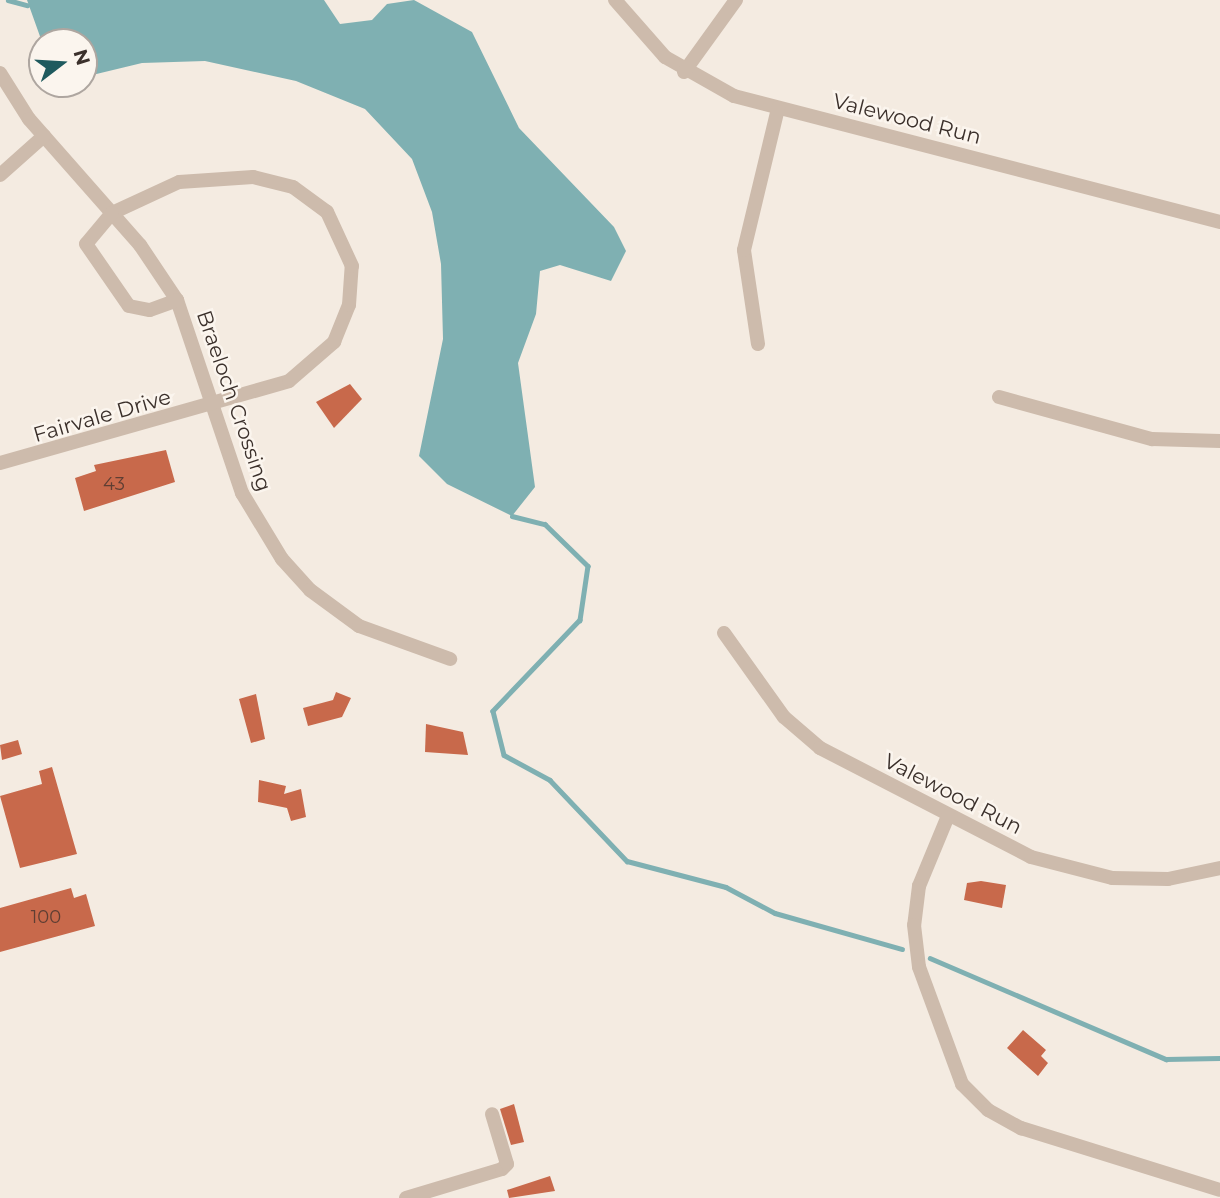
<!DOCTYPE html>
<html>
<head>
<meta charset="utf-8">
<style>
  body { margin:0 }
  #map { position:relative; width:1220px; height:1198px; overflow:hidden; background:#f4ebe1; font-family:Montserrat,sans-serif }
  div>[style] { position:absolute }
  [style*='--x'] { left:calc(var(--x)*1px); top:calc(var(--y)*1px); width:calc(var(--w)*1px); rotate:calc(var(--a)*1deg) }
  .water>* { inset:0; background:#7fb0b2 }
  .stream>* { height:4.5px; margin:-2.25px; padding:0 2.25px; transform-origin:2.25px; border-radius:2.25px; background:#7fb0b2 }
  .building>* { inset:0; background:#c8694b }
  .minor>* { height:14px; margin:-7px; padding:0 7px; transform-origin:7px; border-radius:7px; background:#cdbbac }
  span { translate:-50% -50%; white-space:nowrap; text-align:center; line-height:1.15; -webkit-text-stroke:5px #fbf5ee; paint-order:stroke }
  .number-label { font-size:18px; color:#5e3e33 }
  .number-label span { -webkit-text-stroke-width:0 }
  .street-label { font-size:21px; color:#3b302b }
  .north { position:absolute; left:28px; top:28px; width:70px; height:70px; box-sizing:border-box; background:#fbf5ee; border:2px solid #aea6a0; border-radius:50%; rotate:73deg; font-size:19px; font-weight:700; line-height:28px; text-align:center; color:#3b302b }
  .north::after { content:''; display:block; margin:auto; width:24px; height:32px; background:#1f5a5e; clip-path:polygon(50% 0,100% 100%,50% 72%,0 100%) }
</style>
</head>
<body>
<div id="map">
  <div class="water">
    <i style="clip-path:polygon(27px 0,324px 0,340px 24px,372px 20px,387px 4px,414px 0,472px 32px,519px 128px,614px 227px,626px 251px,611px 281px,560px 265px,540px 271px,536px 314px,518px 363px,535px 487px,512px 516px,447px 484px,419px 456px,443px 339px,441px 264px,432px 212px,412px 159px,365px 109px,296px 81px,205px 61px,142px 63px,84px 77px,84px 42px,42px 42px)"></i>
  </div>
  <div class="stream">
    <i style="--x:8;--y:0;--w:20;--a:15"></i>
    <i style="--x:512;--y:516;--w:34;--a:14"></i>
    <i style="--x:545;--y:524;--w:60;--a:44.3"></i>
    <i style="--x:588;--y:566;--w:55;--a:98.4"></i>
    <i style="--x:580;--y:620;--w:126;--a:133.7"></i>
    <i style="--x:493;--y:711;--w:45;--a:76"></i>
    <i style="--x:504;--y:755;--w:52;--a:28.5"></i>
    <i style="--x:550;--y:780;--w:112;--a:46.5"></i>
    <i style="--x:627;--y:861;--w:102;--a:14.7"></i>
    <i style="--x:726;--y:887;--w:55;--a:28"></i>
    <i style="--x:775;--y:913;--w:132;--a:15.8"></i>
    <i style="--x:930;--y:958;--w:257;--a:23.2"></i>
    <i style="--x:1166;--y:1059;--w:54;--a:-1.1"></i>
  </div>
  <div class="building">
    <i style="clip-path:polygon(350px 384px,362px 399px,334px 428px,316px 402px)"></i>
    <i style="clip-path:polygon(166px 450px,175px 482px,84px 511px,75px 478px,96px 471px,94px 465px)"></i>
    <i style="clip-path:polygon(336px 692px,351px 698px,342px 717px,308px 726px,303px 708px,333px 700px)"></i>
    <i style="clip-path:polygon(256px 694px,265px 739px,251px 743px,239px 699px)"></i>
    <i style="clip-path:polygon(426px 724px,463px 732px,468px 755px,425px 752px)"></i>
    <i style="clip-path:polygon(18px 740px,22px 754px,2px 760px,0 745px)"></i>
    <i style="clip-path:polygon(52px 767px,77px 854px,20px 868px,0 796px,42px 784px,39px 771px)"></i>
    <i style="clip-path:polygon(259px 780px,286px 786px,284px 794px,301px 789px,306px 817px,291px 821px,287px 808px,258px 802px)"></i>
    <i style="clip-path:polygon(981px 881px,1006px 885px,1002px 908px,964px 900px,967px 883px)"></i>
    <i style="clip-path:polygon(71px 888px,74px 898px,86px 894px,95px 926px,0 952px,0 908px)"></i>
    <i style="clip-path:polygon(1023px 1030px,1046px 1050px,1041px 1056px,1048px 1063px,1038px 1076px,1007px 1048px)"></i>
    <i style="clip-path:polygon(514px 1104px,524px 1142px,511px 1145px,500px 1109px)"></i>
    <i style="clip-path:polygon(550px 1176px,555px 1191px,509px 1198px,507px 1190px)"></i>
  </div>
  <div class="minor">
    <i style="--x:615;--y:0;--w:76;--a:48.7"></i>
    <i style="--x:665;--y:57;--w:79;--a:29.5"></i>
    <i style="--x:734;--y:96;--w:502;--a:14.53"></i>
    <i style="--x:684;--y:72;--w:89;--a:-54.2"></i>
    <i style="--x:0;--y:73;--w:54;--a:57.8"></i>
    <i style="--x:29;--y:119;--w:168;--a:48.6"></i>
    <i style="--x:140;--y:245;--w:66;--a:56.1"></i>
    <i style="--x:177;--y:300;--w:204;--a:71.4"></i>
    <i style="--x:242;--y:493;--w:77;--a:58.8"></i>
    <i style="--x:282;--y:559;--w:42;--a:47.9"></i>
    <i style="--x:310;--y:590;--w:61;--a:36.3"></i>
    <i style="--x:359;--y:626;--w:97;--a:19.9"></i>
    <i style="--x:0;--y:175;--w:59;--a:-41.6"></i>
    <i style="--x:758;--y:344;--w:95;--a:-98.5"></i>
    <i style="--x:744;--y:250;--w:146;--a:-76.5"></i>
    <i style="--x:999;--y:397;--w:159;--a:15.4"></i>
    <i style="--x:1152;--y:439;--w:68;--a:1.7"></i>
    <i style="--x:0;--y:463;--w:300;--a:-15.8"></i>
    <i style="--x:289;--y:381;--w:60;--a:-40.9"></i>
    <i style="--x:334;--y:342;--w:40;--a:-68"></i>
    <i style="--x:349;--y:305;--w:39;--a:-86"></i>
    <i style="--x:352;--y:266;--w:60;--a:-114.8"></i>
    <i style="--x:327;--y:212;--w:42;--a:-143.7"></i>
    <i style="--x:293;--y:187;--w:41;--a:-166"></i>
    <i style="--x:253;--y:177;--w:74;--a:176.1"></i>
    <i style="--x:179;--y:182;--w:74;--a:155.2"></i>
    <i style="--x:112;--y:213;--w:40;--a:130"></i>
    <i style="--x:86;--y:244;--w:75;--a:55.3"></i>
    <i style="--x:129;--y:306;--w:21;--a:11"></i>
    <i style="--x:150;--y:310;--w:29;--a:-20"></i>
    <i style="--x:724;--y:633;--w:103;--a:54.5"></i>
    <i style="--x:784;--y:717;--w:48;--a:40.7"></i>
    <i style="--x:820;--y:748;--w:237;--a:27.3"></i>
    <i style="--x:1031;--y:857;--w:84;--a:14.5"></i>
    <i style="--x:1112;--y:878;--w:56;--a:1"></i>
    <i style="--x:1168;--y:879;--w:53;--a:-11.9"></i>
    <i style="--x:948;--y:816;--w:76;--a:112.5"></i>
    <i style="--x:919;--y:886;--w:39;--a:97"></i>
    <i style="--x:914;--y:925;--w:42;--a:83.2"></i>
    <i style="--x:919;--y:967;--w:125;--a:69.8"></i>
    <i style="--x:962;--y:1084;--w:37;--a:45"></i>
    <i style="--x:988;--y:1110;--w:38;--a:29"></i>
    <i style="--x:1021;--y:1128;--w:208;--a:17.3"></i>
    <i style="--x:406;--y:1198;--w:100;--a:-16.8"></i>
    <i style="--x:502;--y:1169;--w:7;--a:-45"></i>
    <i style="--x:507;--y:1164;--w:52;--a:-106.7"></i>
  </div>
  <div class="number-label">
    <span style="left:114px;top:484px">43</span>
    <span style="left:46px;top:917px">100</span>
  </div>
  <div class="street-label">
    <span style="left:907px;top:119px;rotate:14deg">Valewood Run</span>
    <span style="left:234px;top:401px;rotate:71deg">Braeloch Crossing</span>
    <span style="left:102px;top:416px;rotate:-16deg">Fairvale Drive</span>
    <span style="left:953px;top:794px;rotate:27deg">Valewood Run</span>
  </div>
  <div class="north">N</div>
</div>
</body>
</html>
